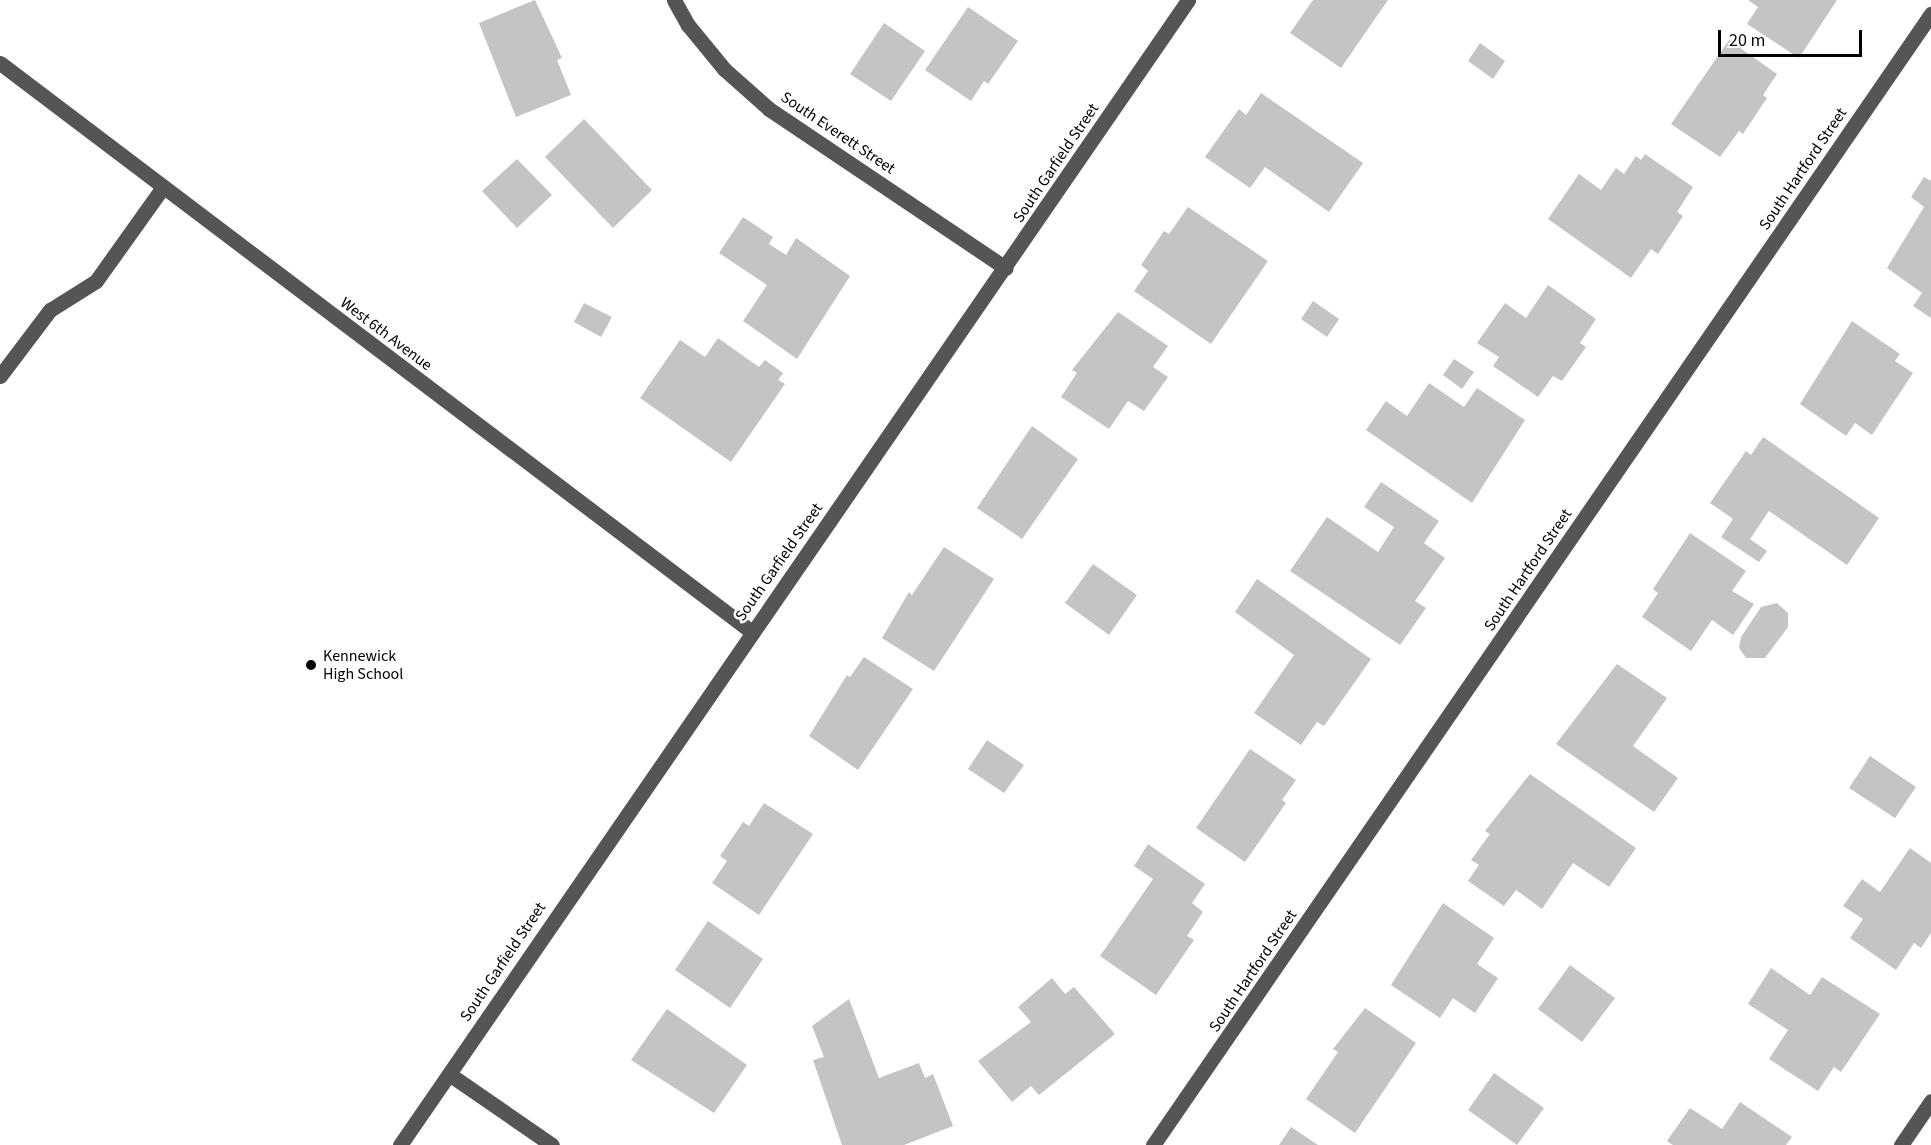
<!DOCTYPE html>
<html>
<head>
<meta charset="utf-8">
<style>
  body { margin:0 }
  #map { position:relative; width:1931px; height:1145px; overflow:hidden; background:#fff; font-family:"Source Sans 3",sans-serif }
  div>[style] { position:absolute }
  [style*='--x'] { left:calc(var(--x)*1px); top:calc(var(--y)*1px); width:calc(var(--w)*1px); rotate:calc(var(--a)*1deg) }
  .building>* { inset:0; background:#c4c4c4 }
  .minor>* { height:15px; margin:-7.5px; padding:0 7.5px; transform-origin:7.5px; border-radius:7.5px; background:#555 }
  .dots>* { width:16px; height:16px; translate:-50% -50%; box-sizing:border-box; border:3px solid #fff; border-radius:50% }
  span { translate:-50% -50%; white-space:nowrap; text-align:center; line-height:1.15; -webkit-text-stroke:5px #fff; paint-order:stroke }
  .street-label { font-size:16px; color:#000 }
  .poi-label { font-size:16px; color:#000 }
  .left { translate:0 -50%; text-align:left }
  .scale { position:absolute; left:1718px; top:30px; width:144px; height:27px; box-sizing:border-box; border:3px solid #000; border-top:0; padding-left:8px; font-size:18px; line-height:21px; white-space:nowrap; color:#000; -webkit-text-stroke:4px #fff; paint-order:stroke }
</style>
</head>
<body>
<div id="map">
  <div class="building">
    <i style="clip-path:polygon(535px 0,562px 58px,557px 60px,571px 95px,516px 117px,479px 23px)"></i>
    <i style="clip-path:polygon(1313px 0,1388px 0,1341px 68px,1290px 33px)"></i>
    <i style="clip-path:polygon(1748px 0,1837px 0,1799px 58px,1747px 24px,1758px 7px)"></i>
    <i style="clip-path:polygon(968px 7px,1018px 41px,988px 84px,984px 81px,971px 101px,925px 70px)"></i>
    <i style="clip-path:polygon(884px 23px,925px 51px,891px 101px,850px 74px)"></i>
    <i style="clip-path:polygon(1729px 40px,1777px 74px,1763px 95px,1767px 98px,1743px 134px,1739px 131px,1720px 157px,1671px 124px)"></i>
    <i style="clip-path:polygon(1480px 43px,1505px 61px,1493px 79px,1468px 61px)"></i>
    <i style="clip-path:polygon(1261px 93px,1363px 163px,1329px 212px,1265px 167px,1250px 188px,1205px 157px,1239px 109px,1246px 115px)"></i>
    <i style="clip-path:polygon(584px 119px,652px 190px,613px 228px,545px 157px)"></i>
    <i style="clip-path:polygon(1645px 154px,1693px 187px,1677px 212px,1683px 216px,1658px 254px,1651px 249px,1631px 278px,1548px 219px,1579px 174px,1601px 190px,1616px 168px,1624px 174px,1636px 156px,1641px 160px)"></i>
    <i style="clip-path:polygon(517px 159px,552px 195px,517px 228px,482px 191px)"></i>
    <i style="clip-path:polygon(1924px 177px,1931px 181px,1931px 318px,1913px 306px,1922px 293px,1887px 268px,1924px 207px,1911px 197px)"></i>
    <i style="clip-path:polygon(1188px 207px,1268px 261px,1211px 344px,1134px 291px,1148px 271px,1141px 265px,1164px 231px,1169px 234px)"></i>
    <i style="clip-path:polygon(743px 217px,773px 237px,769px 244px,786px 255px,796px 238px,850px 276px,797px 359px,743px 321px,767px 285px,719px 253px)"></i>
    <i style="clip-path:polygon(1548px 285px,1596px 319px,1580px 343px,1586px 347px,1562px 381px,1553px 376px,1538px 397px,1493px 366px,1499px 357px,1477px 343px,1505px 303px,1526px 318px)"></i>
    <i style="clip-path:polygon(1313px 301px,1339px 319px,1327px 337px,1301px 319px)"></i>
    <i style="clip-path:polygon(584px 303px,612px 317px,601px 337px,574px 322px)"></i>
    <i style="clip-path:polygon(1118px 312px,1168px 346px,1153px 367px,1168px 377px,1144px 411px,1128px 401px,1109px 429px,1061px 397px,1077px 373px,1072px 370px)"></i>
    <i style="clip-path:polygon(1852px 321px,1900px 354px,1895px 361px,1913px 373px,1872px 435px,1855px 423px,1846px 436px,1800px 404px)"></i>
    <i style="clip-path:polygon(718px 338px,759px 367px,765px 360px,783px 373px,778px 380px,785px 384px,731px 462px,640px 398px,680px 340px,705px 357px)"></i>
    <i style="clip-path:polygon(1454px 359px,1474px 372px,1462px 389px,1443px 375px)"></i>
    <i style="clip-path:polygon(1429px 383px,1464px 407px,1477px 388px,1525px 420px,1472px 503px,1366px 430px,1386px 401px,1407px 416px)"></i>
    <i style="clip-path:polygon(1032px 426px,1078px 459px,1022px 539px,977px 508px)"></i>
    <i style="clip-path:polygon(1763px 437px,1879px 518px,1847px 565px,1769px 511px,1750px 539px,1767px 551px,1759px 562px,1721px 537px,1733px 519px,1710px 503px,1746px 451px,1751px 455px)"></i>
    <i style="clip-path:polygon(1381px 482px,1439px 521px,1424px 543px,1445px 558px,1415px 601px,1426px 608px,1400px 645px,1290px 571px,1327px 517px,1378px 552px,1394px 527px,1364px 507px)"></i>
    <i style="clip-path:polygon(1690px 533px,1746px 571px,1732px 591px,1754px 604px,1733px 635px,1712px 620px,1691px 651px,1642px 617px,1658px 593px,1653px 589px)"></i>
    <i style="clip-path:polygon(944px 547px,994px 579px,934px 671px,882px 638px,909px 592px,912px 595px)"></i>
    <i style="clip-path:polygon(1093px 564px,1137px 595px,1109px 635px,1065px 603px)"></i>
    <i style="clip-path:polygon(1257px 579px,1371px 659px,1324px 726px,1317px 722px,1301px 745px,1254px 713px,1294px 655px,1235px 612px)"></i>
    <i style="clip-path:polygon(1777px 603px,1788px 613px,1788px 627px,1765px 658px,1746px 658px,1739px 648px,1741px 637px,1761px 607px)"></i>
    <i style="clip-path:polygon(864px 657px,913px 689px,858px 770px,809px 736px,847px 675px,850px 677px)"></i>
    <i style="clip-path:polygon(1617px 664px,1667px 698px,1633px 746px,1678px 778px,1654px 812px,1556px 744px)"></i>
    <i style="clip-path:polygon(987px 740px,1024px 765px,1004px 793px,968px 769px)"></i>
    <i style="clip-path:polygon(1250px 749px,1296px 780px,1282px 800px,1286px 803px,1245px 862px,1196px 828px)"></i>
    <i style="clip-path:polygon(1870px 756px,1916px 787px,1895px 818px,1849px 788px)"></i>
    <i style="clip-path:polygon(1530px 774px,1636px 848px,1609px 887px,1573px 863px,1542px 909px,1516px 890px,1504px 906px,1468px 881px,1479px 865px,1471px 860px,1490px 834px,1485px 831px)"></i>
    <i style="clip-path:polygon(764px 803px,813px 834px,759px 915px,712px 883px,727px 861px,720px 856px,743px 822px,749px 826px)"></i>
    <i style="clip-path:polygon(1148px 844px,1205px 884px,1192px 903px,1203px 912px,1187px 936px,1194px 940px,1156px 995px,1100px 956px,1153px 879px,1134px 866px)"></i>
    <i style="clip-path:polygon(1910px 848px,1931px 863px,1931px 933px,1921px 948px,1914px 943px,1896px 970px,1850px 938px,1863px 919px,1843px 906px,1862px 879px,1880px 892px)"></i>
    <i style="clip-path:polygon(1443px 903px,1494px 938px,1477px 964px,1498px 978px,1475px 1013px,1453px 998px,1440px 1018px,1391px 985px)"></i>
    <i style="clip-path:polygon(708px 921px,763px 959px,730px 1008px,675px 970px)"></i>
    <i style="clip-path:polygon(1570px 965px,1615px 998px,1582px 1042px,1538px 1009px)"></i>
    <i style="clip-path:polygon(1771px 968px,1810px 995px,1822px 977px,1880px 1014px,1841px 1072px,1834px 1067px,1818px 1091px,1769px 1059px,1788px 1030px,1748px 1004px)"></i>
    <i style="clip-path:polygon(1052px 978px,1065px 994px,1074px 987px,1115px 1034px,1039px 1095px,1031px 1086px,1012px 1102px,978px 1061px,1031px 1022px,1018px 1007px)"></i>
    <i style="clip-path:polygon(849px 999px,879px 1078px,919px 1063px,925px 1078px,933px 1074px,953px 1126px,904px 1145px,842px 1145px,813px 1060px,824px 1057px,812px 1026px)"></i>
    <i style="clip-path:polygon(1365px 1008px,1416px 1043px,1355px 1133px,1306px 1099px,1338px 1052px,1333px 1049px)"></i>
    <i style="clip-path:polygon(667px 1009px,747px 1065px,714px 1113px,631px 1060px)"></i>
    <i style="clip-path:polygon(1494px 1073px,1544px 1108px,1517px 1145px,1468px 1110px)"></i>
    <i style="clip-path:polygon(1740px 1102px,1792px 1137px,1786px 1145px,1673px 1145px,1667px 1141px,1690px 1108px,1722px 1129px)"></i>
    <i style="clip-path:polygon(1291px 1127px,1318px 1145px,1279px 1145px)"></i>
  </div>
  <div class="minor">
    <i style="--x:674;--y:0;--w:29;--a:61"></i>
    <i style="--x:688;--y:25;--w:57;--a:50.7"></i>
    <i style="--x:724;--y:69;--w:60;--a:41.6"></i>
    <i style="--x:769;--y:109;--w:285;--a:33.9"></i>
    <i style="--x:0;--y:63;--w:943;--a:37.11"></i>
    <i style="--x:0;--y:376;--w:83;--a:-52.9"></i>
    <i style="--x:50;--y:310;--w:54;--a:-32.2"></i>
    <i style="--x:96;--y:281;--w:115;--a:-54.5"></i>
    <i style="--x:449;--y:1074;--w:125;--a:34.6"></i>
    <i style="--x:400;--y:1145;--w:1390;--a:-55.46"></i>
    <i style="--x:1153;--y:1145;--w:1373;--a:-55.48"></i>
    <i style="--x:1901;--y:1145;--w:53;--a:-55.7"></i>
  </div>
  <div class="dots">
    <i style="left:311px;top:665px;background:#000"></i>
  </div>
  <div class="street-label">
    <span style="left:838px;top:133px;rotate:34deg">South Everett Street</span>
    <span style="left:1056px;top:163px;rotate:-56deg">South Garfield Street</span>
    <span style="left:1803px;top:169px;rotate:-56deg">South Hartford Street</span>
    <span style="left:386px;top:334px;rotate:37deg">West 6th Avenue</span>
    <span style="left:779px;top:562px;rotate:-55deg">South Garfield Street</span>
    <span style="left:1528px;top:570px;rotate:-56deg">South Hartford Street</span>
    <span style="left:503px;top:962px;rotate:-56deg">South Garfield Street</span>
    <span style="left:1253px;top:971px;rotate:-56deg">South Hartford Street</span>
  </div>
  <div class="poi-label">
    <span class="left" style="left:323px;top:665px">Kennewick<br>High School</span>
  </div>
  <div class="scale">20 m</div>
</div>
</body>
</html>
